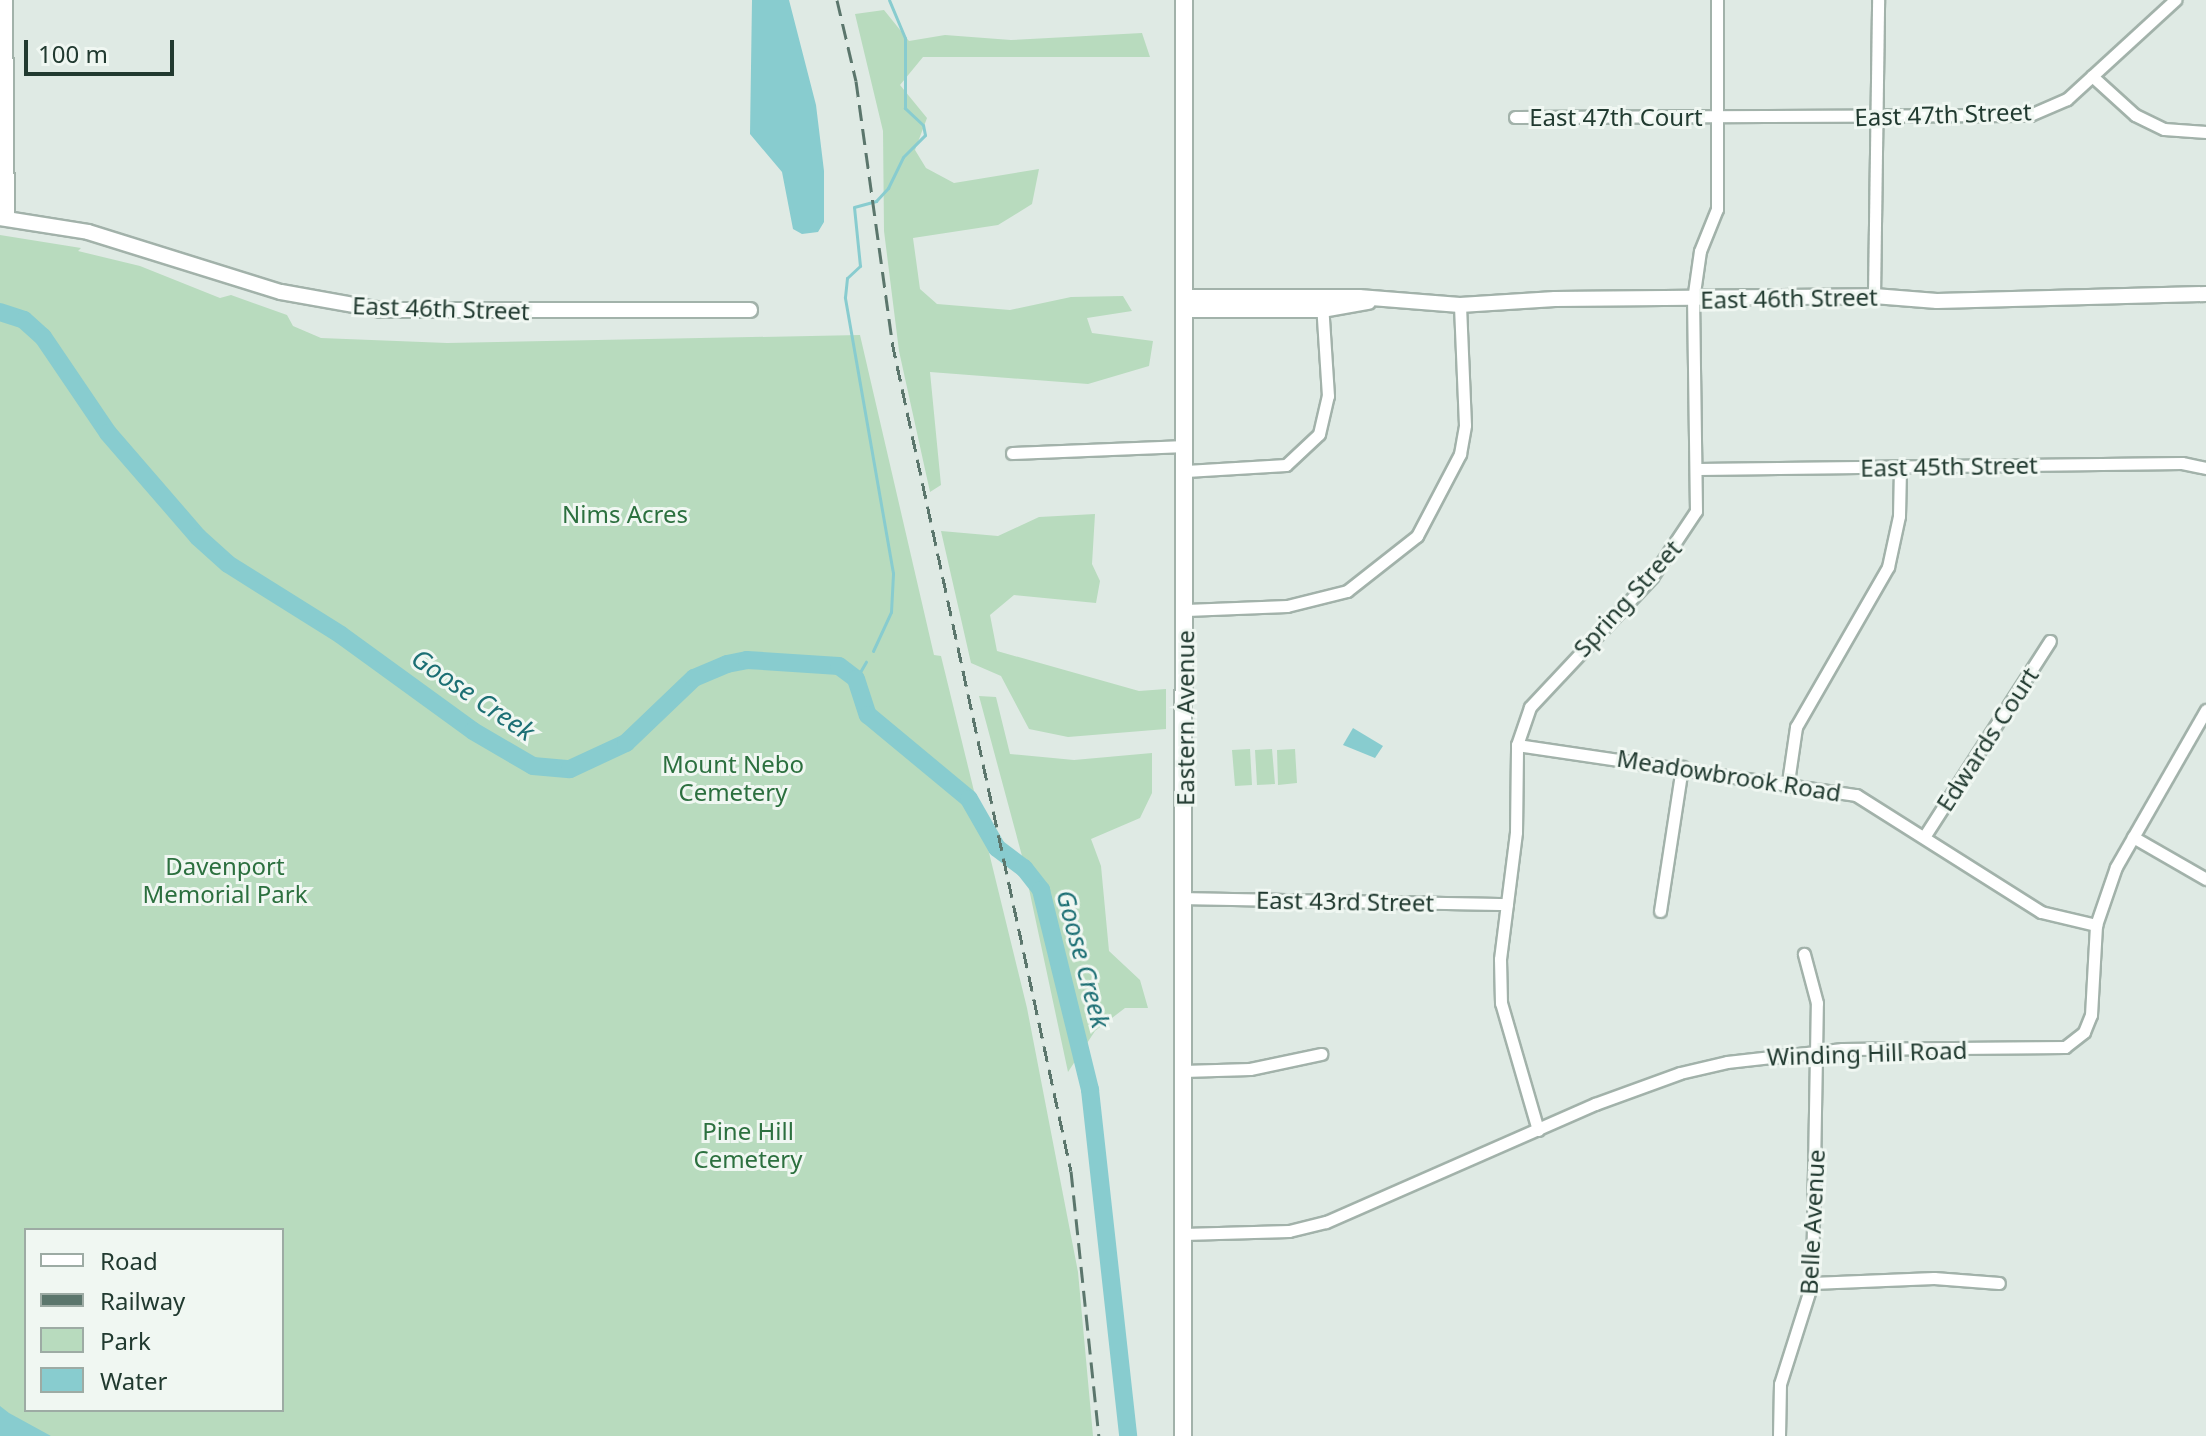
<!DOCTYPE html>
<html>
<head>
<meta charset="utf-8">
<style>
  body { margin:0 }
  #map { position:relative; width:2206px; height:1436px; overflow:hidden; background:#dfeae4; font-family:"Noto Sans",sans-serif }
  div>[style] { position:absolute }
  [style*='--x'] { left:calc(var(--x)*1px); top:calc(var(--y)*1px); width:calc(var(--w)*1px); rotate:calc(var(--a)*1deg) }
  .green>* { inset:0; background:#b8dbbe }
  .water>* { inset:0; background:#88cccf }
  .stream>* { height:3px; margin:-1.5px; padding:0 1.5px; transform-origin:1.5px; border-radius:1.5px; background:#88cccf }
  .river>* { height:18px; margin:-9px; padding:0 9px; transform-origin:9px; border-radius:9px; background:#88cccf }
  .roads { filter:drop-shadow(2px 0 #a2b2aa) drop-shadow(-2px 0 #a2b2aa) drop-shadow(0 2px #a2b2aa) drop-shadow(0 -2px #a2b2aa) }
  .minor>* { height:11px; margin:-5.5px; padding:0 5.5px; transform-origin:5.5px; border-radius:5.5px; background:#fff }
  .tertiary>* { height:14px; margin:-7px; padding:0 7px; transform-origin:7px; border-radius:7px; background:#fff }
  .secondary>* { height:16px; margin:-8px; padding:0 8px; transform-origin:8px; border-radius:8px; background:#fff }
  .rail>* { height:3px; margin-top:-1.5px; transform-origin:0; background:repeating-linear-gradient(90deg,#5b766c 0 16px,transparent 0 24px) }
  span { translate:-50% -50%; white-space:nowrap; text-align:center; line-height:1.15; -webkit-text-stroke:6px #f0f7f2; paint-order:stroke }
  .street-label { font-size:24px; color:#213a30 }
  .park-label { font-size:24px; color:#2c703f }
  .water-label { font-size:26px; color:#1c6f74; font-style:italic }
  .legend { position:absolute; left:24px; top:1228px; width:260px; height:184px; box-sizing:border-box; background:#f0f7f2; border:2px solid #9daba4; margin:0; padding:10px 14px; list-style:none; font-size:24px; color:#213a30 }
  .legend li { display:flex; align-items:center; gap:16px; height:40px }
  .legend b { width:40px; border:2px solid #9daba4 }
  .scale { position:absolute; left:24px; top:40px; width:150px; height:36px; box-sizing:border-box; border:4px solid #213a30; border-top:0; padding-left:10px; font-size:24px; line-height:28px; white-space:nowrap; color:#213a30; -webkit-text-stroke:6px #f0f7f2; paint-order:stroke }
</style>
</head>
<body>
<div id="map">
  <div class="green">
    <i style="clip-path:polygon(884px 10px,909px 41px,945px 35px,1011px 40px,1142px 33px,1150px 57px,923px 57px,900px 85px,927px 118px,915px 150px,926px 168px,954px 183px,1039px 169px,1032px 204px,998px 225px,913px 238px,920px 289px,937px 304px,1010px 310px,1071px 297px,1123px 296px,1132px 311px,1087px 318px,1092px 333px,1153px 341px,1149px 366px,1088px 384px,930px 372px,941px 485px,930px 492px,899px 351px,884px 231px,883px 131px,855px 14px)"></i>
    <i style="clip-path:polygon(evenodd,0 235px,81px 248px,78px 251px,140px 266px,220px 298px,231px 295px,287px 315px,293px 326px,321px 338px,447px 343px,860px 335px,934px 655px,941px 656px,1027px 1008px,1078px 1272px,1093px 1436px,0 1436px,0 235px,26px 1230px,282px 1230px,282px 1410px,26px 1410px,26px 1230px)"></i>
    <i style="clip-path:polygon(1095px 514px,1092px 564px,1100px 581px,1096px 603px,1014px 595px,990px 615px,997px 651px,1139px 691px,1166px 689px,1166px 729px,1068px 737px,1029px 729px,1001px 676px,971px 663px,941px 531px,998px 536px,1039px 517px)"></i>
    <i style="clip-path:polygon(979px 696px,996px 697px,1010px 754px,1074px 760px,1152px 753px,1152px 793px,1140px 818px,1091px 839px,1101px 866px,1109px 951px,1140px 980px,1148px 1008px,1125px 1008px,1095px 1031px,1068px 1072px,1022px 856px)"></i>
    <i style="clip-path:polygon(1250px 749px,1252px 785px,1235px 786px,1232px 750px)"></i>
    <i style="clip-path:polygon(1272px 749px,1275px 784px,1257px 785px,1255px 750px)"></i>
    <i style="clip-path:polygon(1295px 749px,1297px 783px,1278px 785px,1277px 750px)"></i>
  </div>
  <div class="water">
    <i style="clip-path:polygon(752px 0,789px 0,816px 105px,824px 171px,824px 222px,818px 232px,802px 234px,793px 229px,782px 172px,750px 134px)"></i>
    <i style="clip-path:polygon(1353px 728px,1383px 746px,1375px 758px,1343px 745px)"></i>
    <i style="clip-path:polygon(0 1406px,9px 1413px,51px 1436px,0 1436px)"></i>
  </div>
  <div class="stream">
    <i style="--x:873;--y:651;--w:43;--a:-65.2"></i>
    <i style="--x:891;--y:612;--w:39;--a:-87"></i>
    <i style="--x:893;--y:573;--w:280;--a:-99.9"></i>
    <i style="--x:845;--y:297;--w:19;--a:-84"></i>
    <i style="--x:847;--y:278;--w:18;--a:-43"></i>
    <i style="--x:860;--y:266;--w:59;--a:-95.8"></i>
    <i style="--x:854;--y:207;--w:23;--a:-15"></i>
    <i style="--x:876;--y:201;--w:18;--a:-47"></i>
    <i style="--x:888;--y:188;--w:34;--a:-64"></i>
    <i style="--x:903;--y:157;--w:31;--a:-45"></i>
    <i style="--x:925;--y:135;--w:10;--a:-101"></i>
    <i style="--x:923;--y:125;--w:25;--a:-137"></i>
    <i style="--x:905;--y:108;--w:70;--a:-90"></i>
    <i style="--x:905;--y:38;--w:41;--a:-112.8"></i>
    <i style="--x:856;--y:679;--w:20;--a:-60"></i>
  </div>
  <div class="river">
    <i style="--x:0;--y:312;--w:25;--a:18"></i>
    <i style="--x:24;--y:320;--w:25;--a:42"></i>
    <i style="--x:43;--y:337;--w:116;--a:55.9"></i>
    <i style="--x:108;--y:433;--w:138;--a:49.1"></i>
    <i style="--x:198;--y:537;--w:40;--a:42"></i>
    <i style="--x:228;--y:564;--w:133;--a:32.1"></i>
    <i style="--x:341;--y:635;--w:163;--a:36"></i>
    <i style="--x:473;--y:731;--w:69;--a:30.3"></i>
    <i style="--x:533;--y:766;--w:37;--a:5"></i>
    <i style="--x:570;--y:769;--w:62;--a:-24.9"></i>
    <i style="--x:626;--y:743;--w:94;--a:-43.7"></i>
    <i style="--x:694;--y:678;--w:36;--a:-23"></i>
    <i style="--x:727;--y:664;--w:20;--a:-11"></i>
    <i style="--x:747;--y:660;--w:92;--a:3.7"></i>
    <i style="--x:839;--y:666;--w:21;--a:37"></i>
    <i style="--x:856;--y:679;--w:38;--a:72"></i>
    <i style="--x:868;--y:715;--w:131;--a:39.7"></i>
    <i style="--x:969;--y:799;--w:56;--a:60.3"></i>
    <i style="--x:997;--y:848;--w:34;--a:37"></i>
    <i style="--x:1024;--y:868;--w:28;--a:52"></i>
    <i style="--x:1041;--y:890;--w:206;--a:76.2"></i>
    <i style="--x:1090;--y:1090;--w:348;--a:83.7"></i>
  </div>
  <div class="roads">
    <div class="minor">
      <i style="--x:2092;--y:76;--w:58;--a:42.2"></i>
      <i style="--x:2135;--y:115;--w:32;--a:26"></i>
      <i style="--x:2164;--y:129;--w:42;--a:4.1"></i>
      <i style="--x:1515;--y:117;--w:515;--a:-0.22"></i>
      <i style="--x:2030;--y:115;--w:40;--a:-23.4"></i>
      <i style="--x:2067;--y:99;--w:147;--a:-42.5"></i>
      <i style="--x:1874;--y:296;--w:296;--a:-89.2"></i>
      <i style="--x:1012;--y:453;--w:174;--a:-2.3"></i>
      <i style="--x:1698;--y:469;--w:484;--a:-0.7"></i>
      <i style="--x:2182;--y:463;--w:25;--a:12"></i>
      <i style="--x:1186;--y:471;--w:100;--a:-3.4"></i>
      <i style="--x:1286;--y:465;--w:45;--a:-43.2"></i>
      <i style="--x:1319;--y:434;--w:39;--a:-77"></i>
      <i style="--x:1328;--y:396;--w:94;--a:-93.7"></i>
      <i style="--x:1186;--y:610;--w:101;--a:-2.3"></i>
      <i style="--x:1287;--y:606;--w:62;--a:-14"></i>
      <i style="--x:1347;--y:591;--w:89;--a:-38.2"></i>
      <i style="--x:1417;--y:536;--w:93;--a:-62.3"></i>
      <i style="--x:1460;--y:454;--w:29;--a:-80"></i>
      <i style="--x:1465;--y:425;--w:120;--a:-92.4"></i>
      <i style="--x:1517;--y:745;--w:343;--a:8.4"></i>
      <i style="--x:1856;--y:795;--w:219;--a:32.3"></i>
      <i style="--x:2041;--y:912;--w:57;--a:13.3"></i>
      <i style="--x:1788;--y:782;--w:56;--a:-81.7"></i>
      <i style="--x:1796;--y:727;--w:185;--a:-60.1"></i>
      <i style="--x:1888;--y:567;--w:52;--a:-77.8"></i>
      <i style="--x:1899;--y:516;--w:49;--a:-88.8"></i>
      <i style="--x:1924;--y:837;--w:233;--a:-57.3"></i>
      <i style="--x:2133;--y:837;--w:84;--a:29.9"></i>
      <i style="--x:1184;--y:898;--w:323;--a:1.1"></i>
      <i style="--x:1660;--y:911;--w:146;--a:-81.3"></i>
      <i style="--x:1183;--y:1071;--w:67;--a:-1.7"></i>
      <i style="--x:1250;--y:1069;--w:73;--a:-11.9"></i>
      <i style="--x:1538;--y:1130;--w:132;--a:-106.2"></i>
      <i style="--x:1501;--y:1003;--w:44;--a:-91.3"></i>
      <i style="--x:1500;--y:959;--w:128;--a:-82.8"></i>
      <i style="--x:1516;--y:832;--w:87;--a:-89.3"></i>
      <i style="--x:1517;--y:745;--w:40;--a:-71.1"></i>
      <i style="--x:1530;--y:707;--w:178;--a:-46.8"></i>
      <i style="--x:1652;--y:577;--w:79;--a:-56.3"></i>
      <i style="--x:1696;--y:511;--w:211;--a:-90.8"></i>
      <i style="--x:1693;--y:300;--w:49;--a:-81.9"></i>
      <i style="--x:1700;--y:251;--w:45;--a:-68"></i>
      <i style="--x:1717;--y:209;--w:209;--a:-90"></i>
      <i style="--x:1183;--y:1234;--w:106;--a:-1.6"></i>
      <i style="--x:1289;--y:1231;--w:38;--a:-14"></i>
      <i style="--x:1326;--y:1222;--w:294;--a:-23.7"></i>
      <i style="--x:1595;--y:1104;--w:90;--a:-20"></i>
      <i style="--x:1680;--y:1073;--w:48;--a:-13.2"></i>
      <i style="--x:1727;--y:1062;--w:116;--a:-6.4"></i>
      <i style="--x:1842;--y:1049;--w:223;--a:-0.5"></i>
      <i style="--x:2065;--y:1047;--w:24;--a:-38"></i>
      <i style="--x:2084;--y:1032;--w:18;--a:-68"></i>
      <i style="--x:2091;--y:1015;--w:90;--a:-86.8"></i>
      <i style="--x:2096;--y:925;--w:61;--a:-71"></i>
      <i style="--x:2116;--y:867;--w:181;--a:-60.2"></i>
      <i style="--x:1812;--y:1283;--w:122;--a:-2.3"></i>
      <i style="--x:1934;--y:1278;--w:65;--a:4.4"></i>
      <i style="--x:1779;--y:1436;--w:52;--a:-88.9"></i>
      <i style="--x:1780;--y:1384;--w:106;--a:-72.4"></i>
      <i style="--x:1812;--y:1283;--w:280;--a:-89"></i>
      <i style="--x:1817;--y:1003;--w:51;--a:-104.9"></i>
    </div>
    <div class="tertiary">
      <i style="--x:5;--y:0;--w:218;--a:89.5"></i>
      <i style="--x:0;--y:218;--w:89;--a:9"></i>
      <i style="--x:88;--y:232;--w:202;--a:17.3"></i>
      <i style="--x:281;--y:292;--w:103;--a:10.1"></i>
      <i style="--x:382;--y:310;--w:368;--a:0"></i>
      <i style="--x:1186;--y:297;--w:173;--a:0"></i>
      <i style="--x:1359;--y:297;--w:101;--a:4.5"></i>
      <i style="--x:1460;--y:305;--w:95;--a:-3.6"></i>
      <i style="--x:1555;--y:299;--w:319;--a:-0.5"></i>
      <i style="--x:1874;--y:296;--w:63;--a:4.5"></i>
      <i style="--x:1937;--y:301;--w:269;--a:-1.5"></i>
      <i style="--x:1186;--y:310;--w:136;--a:0"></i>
      <i style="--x:1322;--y:310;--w:47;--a:-9.9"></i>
    </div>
    <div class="secondary">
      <i style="--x:1183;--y:1436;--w:1436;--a:-89.96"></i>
    </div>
  </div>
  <div class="rail">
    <i style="--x:837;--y:0;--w:83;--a:76.8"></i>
    <i style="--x:856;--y:81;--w:263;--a:82.1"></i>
    <i style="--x:892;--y:342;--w:848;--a:77.82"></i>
    <i style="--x:1071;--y:1171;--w:266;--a:84"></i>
  </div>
  <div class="street-label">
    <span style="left:1943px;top:114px;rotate:-2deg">East 47th Street</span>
    <span style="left:1616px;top:117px">East 47th Court</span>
    <span style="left:1789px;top:298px;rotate:-1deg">East 46th Street</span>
    <span style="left:441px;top:308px;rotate:2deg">East 46th Street</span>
    <span style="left:1949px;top:466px;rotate:-1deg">East 45th Street</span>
    <span style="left:1627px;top:598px;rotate:-48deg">Spring Street</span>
    <span style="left:1185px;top:718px;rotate:-90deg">Eastern Avenue</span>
    <span style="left:1987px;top:739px;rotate:-57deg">Edwards Court</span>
    <span style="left:1729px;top:775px;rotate:9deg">Meadowbrook Road</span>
    <span style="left:1345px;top:901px;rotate:1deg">East 43rd Street</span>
    <span style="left:1867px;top:1053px;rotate:-2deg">Winding Hill Road</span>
    <span style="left:1812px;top:1222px;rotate:-87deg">Belle Avenue</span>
  </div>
  <div class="park-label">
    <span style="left:625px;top:514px">Nims Acres</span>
    <span style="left:733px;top:778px">Mount Nebo<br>Cemetery</span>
    <span style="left:225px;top:880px">Davenport<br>Memorial Park</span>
    <span style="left:748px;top:1145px">Pine Hill<br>Cemetery</span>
  </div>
  <div class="water-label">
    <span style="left:473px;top:695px;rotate:34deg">Goose Creek</span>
    <span style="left:1083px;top:959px;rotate:75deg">Goose Creek</span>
  </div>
  <ul class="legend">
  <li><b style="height:10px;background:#fff"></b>Road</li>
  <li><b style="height:10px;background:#5b766c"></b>Railway</li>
  <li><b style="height:22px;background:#b8dbbe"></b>Park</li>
  <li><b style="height:22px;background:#88cccf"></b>Water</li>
  </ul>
  <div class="scale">100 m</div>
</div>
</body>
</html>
